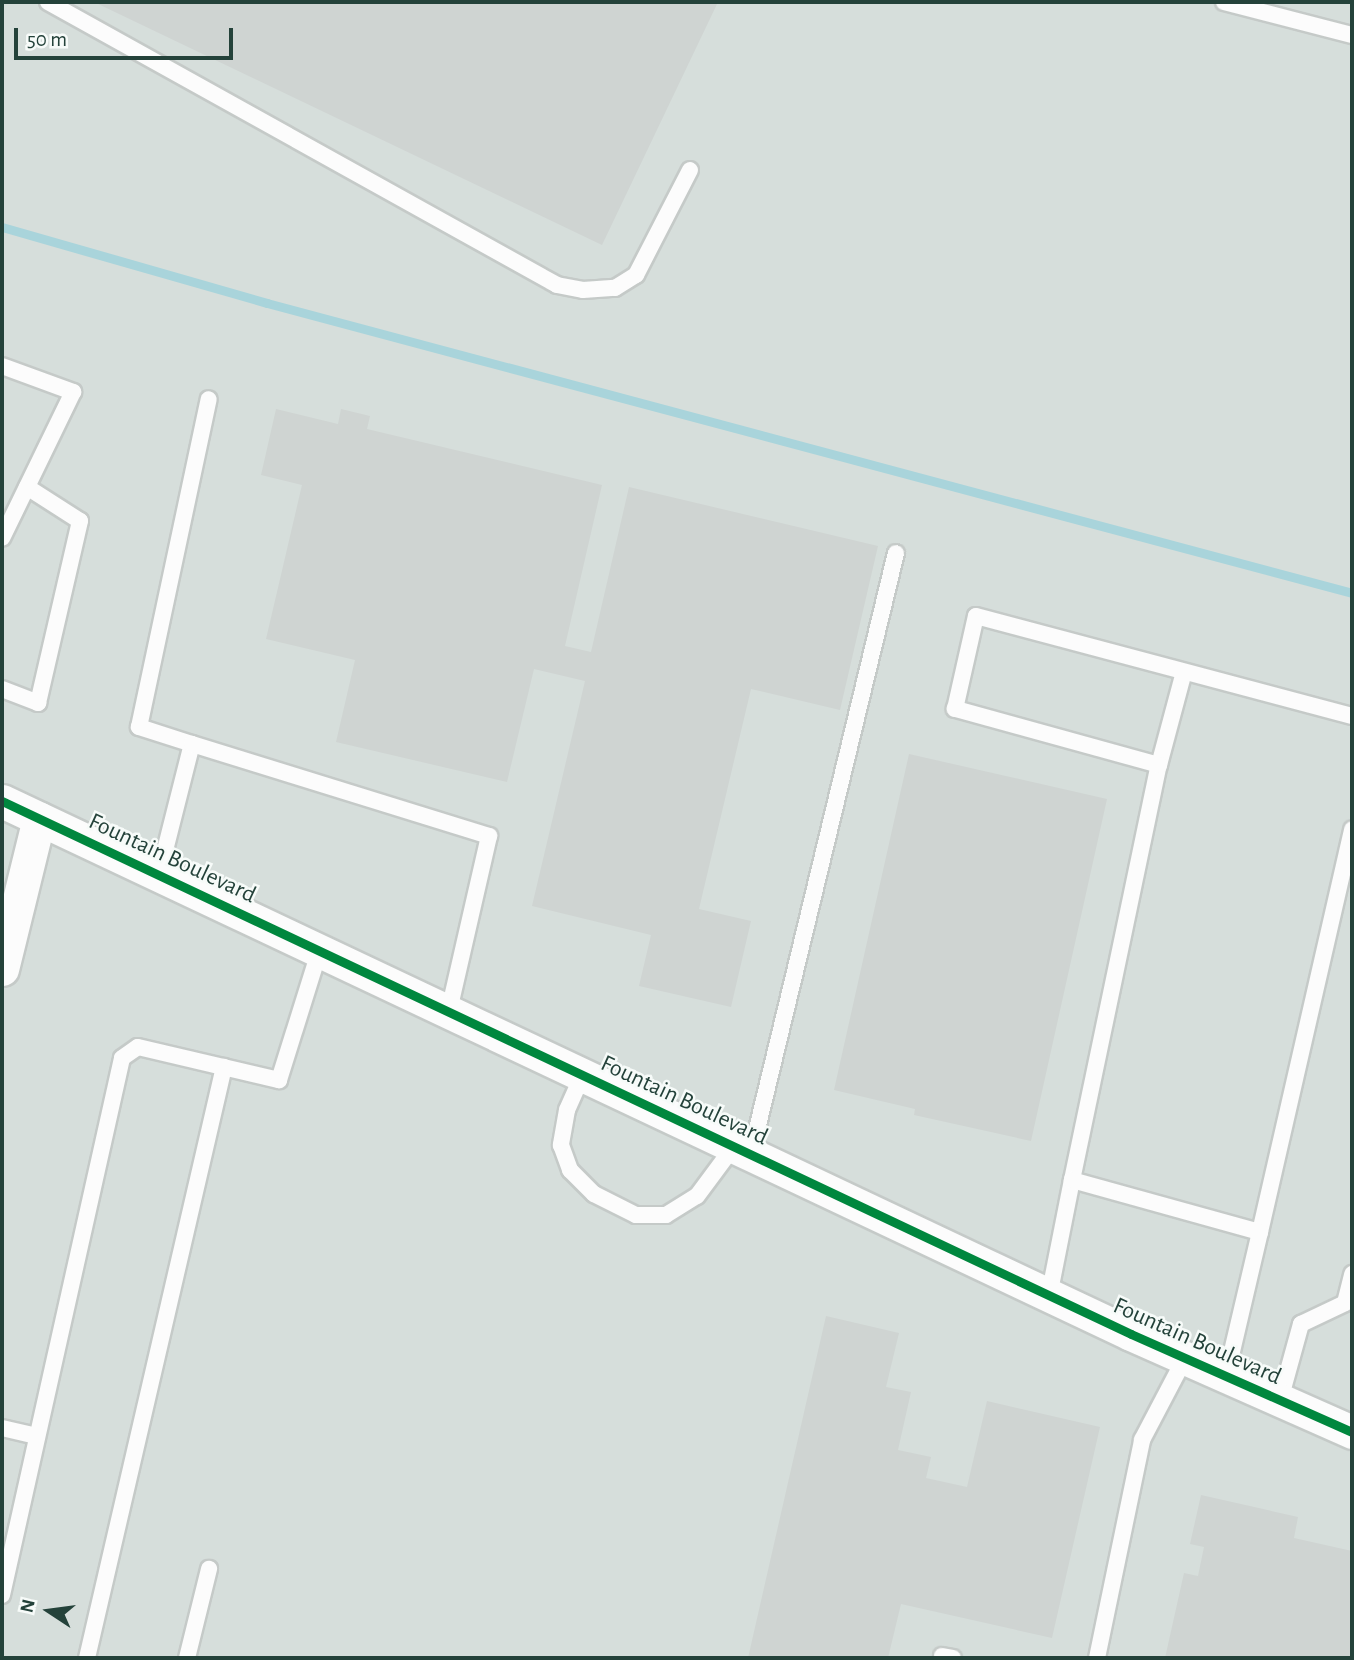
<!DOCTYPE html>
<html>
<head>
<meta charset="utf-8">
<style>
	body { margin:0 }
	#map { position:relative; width:1354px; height:1660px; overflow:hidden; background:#e8edeb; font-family:"Alegreya Sans",sans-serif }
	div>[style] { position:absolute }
	.built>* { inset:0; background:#d6dedb; transform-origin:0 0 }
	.stream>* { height:9px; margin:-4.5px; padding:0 4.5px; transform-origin:4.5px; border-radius:4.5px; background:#a9d4db }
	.building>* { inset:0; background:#cfd4d2 }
	.roads { filter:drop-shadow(2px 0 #c5cac8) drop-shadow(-2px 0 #c5cac8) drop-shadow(0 2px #c5cac8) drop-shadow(0 -2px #c5cac8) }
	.service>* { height:16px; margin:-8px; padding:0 8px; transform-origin:8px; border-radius:8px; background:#fcfcfc }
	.minor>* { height:33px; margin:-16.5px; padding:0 16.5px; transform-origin:16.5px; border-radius:16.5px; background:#fcfcfc }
	.cycleway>* { height:9px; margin:-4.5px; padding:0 4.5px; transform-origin:4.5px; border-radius:4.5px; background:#00873e }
	span { translate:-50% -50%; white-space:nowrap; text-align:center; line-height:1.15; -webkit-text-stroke:5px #f7fbf9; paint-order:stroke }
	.street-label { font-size:24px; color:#24423a }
	.frame { position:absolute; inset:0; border:4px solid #24423a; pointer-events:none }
	.north { position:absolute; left:14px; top:1576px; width:70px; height:70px; -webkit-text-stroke:5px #f7fbf9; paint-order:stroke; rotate:283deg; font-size:19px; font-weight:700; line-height:28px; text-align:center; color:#24423a }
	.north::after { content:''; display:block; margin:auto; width:24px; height:32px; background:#24423a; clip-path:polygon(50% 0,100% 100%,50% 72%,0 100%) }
	.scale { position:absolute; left:14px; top:28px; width:219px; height:32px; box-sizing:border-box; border:4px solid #24423a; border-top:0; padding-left:9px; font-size:21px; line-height:24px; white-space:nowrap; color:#24423a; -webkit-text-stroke:5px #f7fbf9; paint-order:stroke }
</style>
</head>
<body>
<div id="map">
	<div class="built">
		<i style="left:2px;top:2px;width:1350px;height:1656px"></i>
	</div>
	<div class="stream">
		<i style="left:2px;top:227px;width:276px;rotate:16deg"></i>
		<i style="left:267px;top:303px;width:1123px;rotate:14.96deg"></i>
	</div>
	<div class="building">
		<i style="clip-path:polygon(94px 2px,718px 2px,602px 245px)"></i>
		<i style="clip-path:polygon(276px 409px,338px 424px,341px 409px,370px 416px,367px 429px,602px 485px,565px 646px,591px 652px,629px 487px,878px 546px,840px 710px,751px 689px,699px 909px,751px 921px,731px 1007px,639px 986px,651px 935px,532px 906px,585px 681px,534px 669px,507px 782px,336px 742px,355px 660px,266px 639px,302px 485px,261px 475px)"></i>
		<i style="clip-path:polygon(909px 754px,1107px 799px,1031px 1141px,914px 1115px,915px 1109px,834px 1090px)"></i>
		<i style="clip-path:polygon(826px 1316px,899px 1333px,886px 1387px,911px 1392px,898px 1450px,931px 1457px,926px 1478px,967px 1487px,987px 1401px,1100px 1427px,1052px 1638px,901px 1604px,888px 1658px,748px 1658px)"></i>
		<i style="clip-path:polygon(1201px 1495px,1298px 1517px,1294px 1538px,1352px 1551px,1352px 1658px,1165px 1658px,1184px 1573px,1198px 1576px,1204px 1547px,1190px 1544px)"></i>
	</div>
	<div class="roads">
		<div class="service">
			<i style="left:48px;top:2px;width:582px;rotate:29.07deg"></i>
			<i style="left:557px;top:285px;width:26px;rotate:11deg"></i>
			<i style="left:583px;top:290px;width:32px;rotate:-4deg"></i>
			<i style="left:615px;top:288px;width:25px;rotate:-32deg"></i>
			<i style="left:636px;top:275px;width:118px;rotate:-62.8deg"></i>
			<i style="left:1224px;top:2px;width:132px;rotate:14.5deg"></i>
			<i style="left:2px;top:366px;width:76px;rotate:20.1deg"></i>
			<i style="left:73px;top:392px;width:162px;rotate:115.9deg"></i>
			<i style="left:2px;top:689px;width:39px;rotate:21deg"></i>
			<i style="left:38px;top:703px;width:187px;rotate:-77deg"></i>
			<i style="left:80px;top:521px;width:63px;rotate:-147.3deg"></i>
			<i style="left:192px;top:744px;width:56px;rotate:-162.2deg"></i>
			<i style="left:139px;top:727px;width:335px;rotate:-78deg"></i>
			<i style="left:1159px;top:765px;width:96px;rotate:-75deg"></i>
			<i style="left:159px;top:874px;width:134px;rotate:-75.8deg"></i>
			<i style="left:192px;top:744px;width:311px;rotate:17.2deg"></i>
			<i style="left:489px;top:836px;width:180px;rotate:102.9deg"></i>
			<i style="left:583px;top:1074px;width:39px;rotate:114deg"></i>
			<i style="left:567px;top:1110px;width:36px;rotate:100deg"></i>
			<i style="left:561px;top:1145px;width:27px;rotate:70deg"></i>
			<i style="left:570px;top:1170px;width:34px;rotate:45deg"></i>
			<i style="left:594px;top:1194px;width:47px;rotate:26.6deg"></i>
			<i style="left:636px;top:1215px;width:30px"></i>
			<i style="left:666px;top:1215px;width:36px;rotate:-32deg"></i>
			<i style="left:697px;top:1196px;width:62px;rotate:-53.5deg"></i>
			<i style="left:751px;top:1154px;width:618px;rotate:-76.44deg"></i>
			<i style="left:1072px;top:1180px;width:424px;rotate:-78.2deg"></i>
			<i style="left:1159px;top:765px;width:212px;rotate:-164.6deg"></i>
			<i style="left:955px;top:709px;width:95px;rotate:-77.3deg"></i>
			<i style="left:976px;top:616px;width:389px;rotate:14.9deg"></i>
			<i style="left:1260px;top:1232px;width:413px;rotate:-77.1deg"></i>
			<i style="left:1049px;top:1296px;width:118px;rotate:-78.8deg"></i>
			<i style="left:1072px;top:1180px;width:195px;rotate:15.5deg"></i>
			<i style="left:1260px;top:1232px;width:149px;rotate:103.2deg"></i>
			<i style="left:1280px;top:1400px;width:79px;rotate:-74.6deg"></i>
			<i style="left:1301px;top:1324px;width:49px;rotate:-25.5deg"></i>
			<i style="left:1345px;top:1303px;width:30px;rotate:-76deg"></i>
			<i style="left:2px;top:1428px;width:36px;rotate:13deg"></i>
			<i style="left:2px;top:1595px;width:550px;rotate:-77.4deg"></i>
			<i style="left:122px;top:1058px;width:19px;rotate:-35deg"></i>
			<i style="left:138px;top:1047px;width:145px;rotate:13.2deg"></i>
			<i style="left:279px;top:1080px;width:137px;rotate:-72.6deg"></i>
			<i style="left:942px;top:1656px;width:11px;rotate:10deg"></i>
			<i style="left:87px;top:1658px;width:607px;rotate:-76.95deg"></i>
			<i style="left:187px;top:1658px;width:92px;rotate:-76.1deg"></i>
			<i style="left:1097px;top:1658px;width:223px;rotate:-78.3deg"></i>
			<i style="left:1142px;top:1440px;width:93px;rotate:-62.3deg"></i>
		</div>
		<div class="minor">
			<i style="left:2px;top:801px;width:1248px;rotate:25.27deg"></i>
			<i style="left:1131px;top:1334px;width:242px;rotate:23.9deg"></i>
			<i style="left:2px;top:969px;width:155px;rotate:-76.2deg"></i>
		</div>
	</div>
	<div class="cycleway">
		<i style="left:2px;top:801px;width:1248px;rotate:25.27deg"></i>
		<i style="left:1131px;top:1334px;width:242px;rotate:23.9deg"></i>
	</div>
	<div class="street-label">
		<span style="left:172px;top:859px;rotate:25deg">Fountain Boulevard</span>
		<span style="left:684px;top:1101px;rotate:25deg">Fountain Boulevard</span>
		<span style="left:1197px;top:1342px;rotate:24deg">Fountain Boulevard</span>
	</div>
	<div class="frame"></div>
	<div class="north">N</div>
	<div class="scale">50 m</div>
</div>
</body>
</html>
